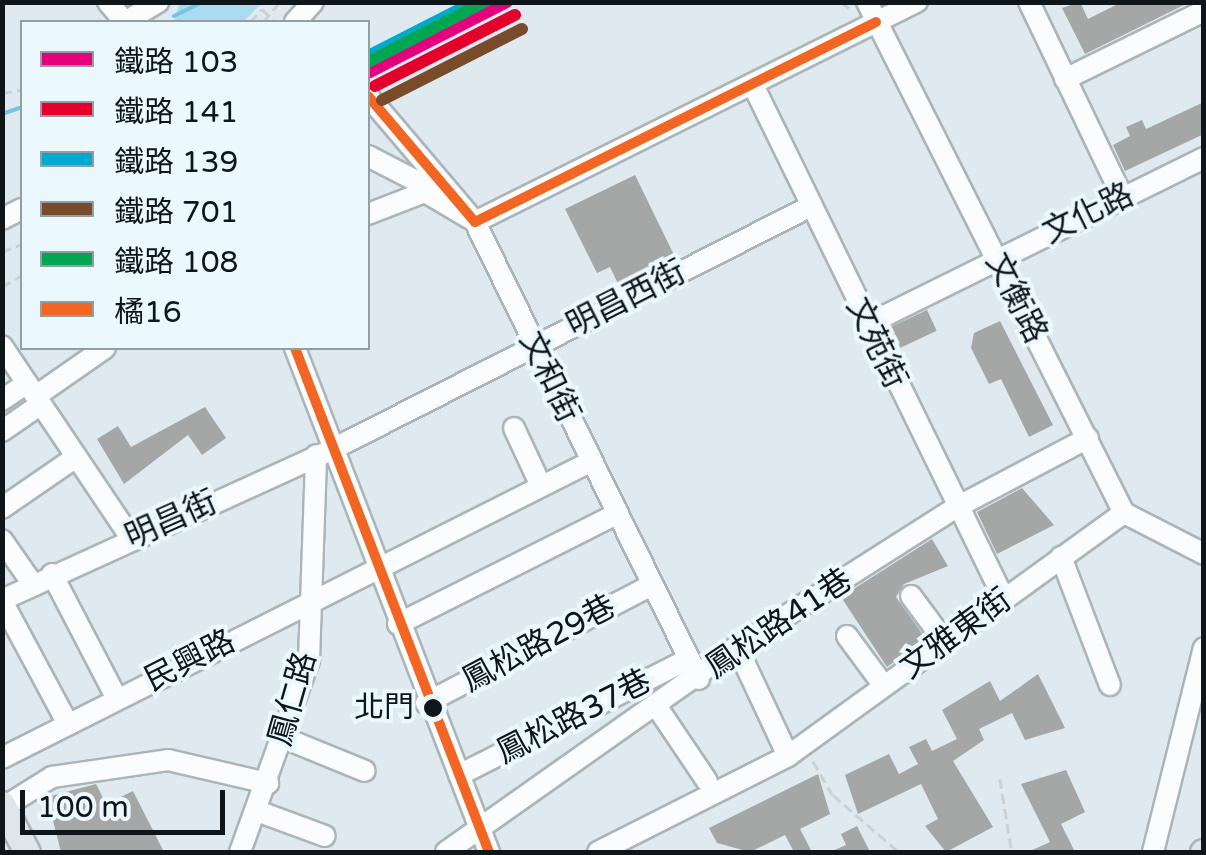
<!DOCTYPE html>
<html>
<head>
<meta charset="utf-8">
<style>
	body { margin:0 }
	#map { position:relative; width:1206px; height:855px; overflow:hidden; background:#deeaef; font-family:"Varela Round","Noto Sans TC",sans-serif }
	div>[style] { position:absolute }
	.green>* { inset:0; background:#abdbef }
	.stream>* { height:4px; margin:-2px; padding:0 2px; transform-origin:2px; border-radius:2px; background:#74c6e4 }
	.building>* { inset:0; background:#a4a7a6; transform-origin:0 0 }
	.path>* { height:2.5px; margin-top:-1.25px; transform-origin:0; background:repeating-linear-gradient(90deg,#ced1d2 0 10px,transparent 0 15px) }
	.roads { filter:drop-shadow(2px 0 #abb5b9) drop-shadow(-2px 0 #abb5b9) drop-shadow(0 2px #abb5b9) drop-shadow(0 -2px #abb5b9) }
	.minor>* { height:20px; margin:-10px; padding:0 10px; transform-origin:10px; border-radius:10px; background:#fafcfd }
	.major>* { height:25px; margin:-12.5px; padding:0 12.5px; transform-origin:12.5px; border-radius:12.5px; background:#dde6e9 }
	.bus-1>* { height:10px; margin:-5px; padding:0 5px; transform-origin:5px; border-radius:5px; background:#f26522 }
	.rail-1>* { height:12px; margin:-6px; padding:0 6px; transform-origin:6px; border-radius:6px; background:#e5007d }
	.rail-2>* { height:12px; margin:-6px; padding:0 6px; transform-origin:6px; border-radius:6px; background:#e4002b }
	.rail-3>* { height:12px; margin:-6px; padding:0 6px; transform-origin:6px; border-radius:6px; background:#00a9ce }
	.rail-4>* { height:12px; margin:-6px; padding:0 6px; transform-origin:6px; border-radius:6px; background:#7a4b2a }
	.rail-5>* { height:12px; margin:-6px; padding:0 6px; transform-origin:6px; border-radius:6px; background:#00a651 }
	.dots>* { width:28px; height:28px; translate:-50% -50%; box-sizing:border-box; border:5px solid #ebf8fe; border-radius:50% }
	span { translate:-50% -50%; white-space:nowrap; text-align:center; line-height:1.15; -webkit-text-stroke:8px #ebf8fe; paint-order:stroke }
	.bus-label { font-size:30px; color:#0e1619 }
	.right { translate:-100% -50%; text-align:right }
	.street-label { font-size:32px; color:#0e1619 }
	.frame { position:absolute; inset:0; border:5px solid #0e1619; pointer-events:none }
	.legend { position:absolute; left:20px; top:20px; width:350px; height:330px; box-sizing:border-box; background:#ebf8fe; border:2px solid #939ea2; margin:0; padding:12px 18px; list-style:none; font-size:30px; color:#0e1619 }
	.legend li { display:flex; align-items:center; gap:20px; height:50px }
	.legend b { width:50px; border:2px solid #939ea2 }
	.scale { position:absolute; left:20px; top:790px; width:205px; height:45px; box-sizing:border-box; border:5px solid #0e1619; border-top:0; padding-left:12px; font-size:30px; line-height:35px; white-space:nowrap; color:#0e1619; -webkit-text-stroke:8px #ebf8fe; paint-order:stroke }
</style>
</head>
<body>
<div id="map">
	<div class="green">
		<i style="clip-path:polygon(180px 2px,262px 2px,262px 3px,243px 22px,174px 22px)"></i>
	</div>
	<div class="stream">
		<i style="left:174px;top:16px;width:32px;rotate:-26deg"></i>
		<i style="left:2px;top:114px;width:21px;rotate:-19deg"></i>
	</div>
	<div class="building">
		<i style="clip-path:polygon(1080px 2px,1088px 19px,1122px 2px,1190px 2px,1085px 54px,1062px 8px)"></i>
		<i style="clip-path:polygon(1204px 102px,1204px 134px,1125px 171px,1113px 145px,1130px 136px,1126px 127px,1142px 120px,1146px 129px)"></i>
		<i style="clip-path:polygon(635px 175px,676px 259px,620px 288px,610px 267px,597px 273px,565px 209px)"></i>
		<i style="left:927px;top:310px;width:23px;height:40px;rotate:65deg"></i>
		<i style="clip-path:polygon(1000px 321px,1053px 425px,1029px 437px,1001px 379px,989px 384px,971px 348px,974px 333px)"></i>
		<i style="clip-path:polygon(205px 407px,226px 438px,202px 455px,188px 435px,124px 484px,97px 439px,118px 426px,131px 447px)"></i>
		<i style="clip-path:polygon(1022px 488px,1054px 525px,997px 554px,977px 512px)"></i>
		<i style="clip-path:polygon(932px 539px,948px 566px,904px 584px,896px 597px,926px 639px,887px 667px,841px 597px)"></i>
		<i style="clip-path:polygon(1038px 674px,1065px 728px,1025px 740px,1012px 713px,979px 729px,984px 740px,953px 761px,993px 827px,946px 852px,925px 826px,938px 819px,921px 784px,858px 814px,845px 775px,889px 754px,899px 774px,918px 764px,909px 747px,926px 739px,932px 751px,957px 739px,942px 710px,990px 681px,1000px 701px)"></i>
		<i style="clip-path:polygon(1066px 770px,1085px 812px,1061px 824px,1075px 852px,1028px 852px,1050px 842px,1021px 784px)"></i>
		<i style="clip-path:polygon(818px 774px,830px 814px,800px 829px,812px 852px,794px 852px,785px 835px,750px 852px,717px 843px,709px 828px)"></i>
		<i style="clip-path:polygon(96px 784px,106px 804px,133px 791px,164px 852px,61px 852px,47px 797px)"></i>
		<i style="clip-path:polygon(857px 826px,870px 852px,830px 852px,846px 845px,841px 834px)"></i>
	</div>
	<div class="path">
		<i style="left:841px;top:2px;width:10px;rotate:37deg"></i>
		<i style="left:250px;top:22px;width:18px;rotate:-47deg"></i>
		<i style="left:262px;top:9px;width:18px;rotate:45deg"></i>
		<i style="left:263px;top:22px;width:26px;rotate:-50deg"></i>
		<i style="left:2px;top:93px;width:20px;rotate:-9deg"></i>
		<i style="left:2px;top:252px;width:22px;rotate:-22deg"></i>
		<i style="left:2px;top:287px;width:23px;rotate:-31deg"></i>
		<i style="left:813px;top:761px;width:39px;rotate:60deg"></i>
		<i style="left:833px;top:795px;width:87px;rotate:40.8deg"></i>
		<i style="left:1000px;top:779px;width:74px;rotate:80.7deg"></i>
	</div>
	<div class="roads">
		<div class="minor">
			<i style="left:108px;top:2px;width:26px;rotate:50deg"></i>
			<i style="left:867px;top:2px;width:572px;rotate:63.3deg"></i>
			<i style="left:1124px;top:513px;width:90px;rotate:27.1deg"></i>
			<i style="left:1029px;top:2px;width:217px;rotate:64.4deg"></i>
			<i style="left:125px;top:22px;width:39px;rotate:-31deg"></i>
			<i style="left:295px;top:22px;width:27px;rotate:-48deg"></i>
			<i style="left:1065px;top:79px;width:155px;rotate:-26.1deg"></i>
			<i style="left:753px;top:85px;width:572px;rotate:63.97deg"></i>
			<i style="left:368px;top:96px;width:165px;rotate:49.7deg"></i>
			<i style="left:475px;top:222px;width:509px;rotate:63.89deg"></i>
			<i style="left:368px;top:156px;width:70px;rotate:27.3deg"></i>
			<i style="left:368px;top:214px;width:61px;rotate:-21.1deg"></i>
			<i style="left:425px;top:192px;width:51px;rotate:30.6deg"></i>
			<i style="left:2px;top:219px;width:22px;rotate:-27deg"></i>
			<i style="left:475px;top:222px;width:494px;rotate:-26.5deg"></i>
			<i style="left:866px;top:325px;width:377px;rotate:-26.3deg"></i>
			<i style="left:2px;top:346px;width:231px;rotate:56.1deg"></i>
			<i style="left:295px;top:348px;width:540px;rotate:68.95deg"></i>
			<i style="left:36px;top:396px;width:84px;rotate:-34.8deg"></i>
			<i style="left:2px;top:400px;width:30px;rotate:-34deg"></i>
			<i style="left:514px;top:428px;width:64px;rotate:65deg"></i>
			<i style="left:2px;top:431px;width:47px;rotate:-34.7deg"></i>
			<i style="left:2px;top:508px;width:90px;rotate:-34.6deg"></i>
			<i style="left:2px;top:540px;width:52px;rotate:55.1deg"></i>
			<i style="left:1061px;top:557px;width:137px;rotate:69.1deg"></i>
			<i style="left:52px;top:574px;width:141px;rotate:62.5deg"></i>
			<i style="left:911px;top:596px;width:57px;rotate:53.5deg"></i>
			<i style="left:2px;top:600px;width:366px;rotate:-24.5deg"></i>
			<i style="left:335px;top:448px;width:534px;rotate:-26.95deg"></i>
			<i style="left:2px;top:601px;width:140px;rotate:61.8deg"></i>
			<i style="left:398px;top:624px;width:245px;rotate:-26.7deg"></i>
			<i style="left:847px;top:636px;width:62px;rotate:53.5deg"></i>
			<i style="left:426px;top:703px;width:255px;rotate:-27.6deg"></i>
			<i style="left:657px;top:707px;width:89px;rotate:56deg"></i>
			<i style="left:284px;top:738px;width:87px;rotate:22.2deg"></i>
			<i style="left:788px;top:756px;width:415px;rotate:-35.9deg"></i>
			<i style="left:2px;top:758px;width:658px;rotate:-26.72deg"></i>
			<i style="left:459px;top:775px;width:258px;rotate:-26.8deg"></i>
			<i style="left:4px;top:807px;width:57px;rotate:-32deg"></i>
			<i style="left:52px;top:777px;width:117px;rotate:-8.3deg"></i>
			<i style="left:168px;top:760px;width:103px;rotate:13deg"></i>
			<i style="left:257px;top:811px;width:72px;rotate:20.2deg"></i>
			<i style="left:240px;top:852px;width:204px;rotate:-70.2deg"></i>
			<i style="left:309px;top:660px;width:205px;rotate:-88deg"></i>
			<i style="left:446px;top:852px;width:356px;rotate:-35.2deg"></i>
			<i style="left:737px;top:647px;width:261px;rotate:-32.5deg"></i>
			<i style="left:957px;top:507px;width:148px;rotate:-27.8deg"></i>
			<i style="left:598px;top:852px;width:213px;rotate:-26.8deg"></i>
			<i style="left:788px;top:756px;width:120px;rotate:-115.1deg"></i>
			<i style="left:1153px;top:852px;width:210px;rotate:-76deg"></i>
		</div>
		<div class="major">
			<i style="left:2px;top:804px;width:54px;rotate:62.5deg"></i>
			<i style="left:1203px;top:852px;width:1px"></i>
		</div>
	</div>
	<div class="bus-1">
		<i style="left:368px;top:96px;width:165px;rotate:49.7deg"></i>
		<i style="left:475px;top:222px;width:448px;rotate:-26.5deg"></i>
		<i style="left:295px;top:348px;width:540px;rotate:68.95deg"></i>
	</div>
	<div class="rail-1">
		<i style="left:368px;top:73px;width:156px;rotate:-27.1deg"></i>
	</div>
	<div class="rail-2">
		<i style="left:375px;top:86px;width:157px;rotate:-26.9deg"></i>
	</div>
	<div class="rail-3">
		<i style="left:368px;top:56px;width:119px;rotate:-27deg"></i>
	</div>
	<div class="rail-4">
		<i style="left:382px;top:100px;width:157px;rotate:-26.9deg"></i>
	</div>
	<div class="rail-5">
		<i style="left:368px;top:62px;width:131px;rotate:-27.3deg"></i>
	</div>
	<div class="dots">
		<i style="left:433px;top:708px;background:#0e1619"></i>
	</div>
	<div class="bus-label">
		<span class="right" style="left:414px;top:708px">北門</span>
	</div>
	<div class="street-label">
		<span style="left:1088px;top:214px;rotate:-26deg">文化路</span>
		<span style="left:1016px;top:298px;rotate:63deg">文衡路</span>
		<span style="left:626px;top:299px;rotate:-27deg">明昌西街</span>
		<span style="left:876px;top:343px;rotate:64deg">文苑街</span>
		<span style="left:549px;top:377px;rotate:64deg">文和街</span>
		<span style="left:171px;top:520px;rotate:-24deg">明昌街</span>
		<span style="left:779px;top:624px;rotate:-34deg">鳳松路41巷</span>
		<span style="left:956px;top:634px;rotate:-36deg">文雅東街</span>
		<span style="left:539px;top:644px;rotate:-28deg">鳳松路29巷</span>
		<span style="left:190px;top:661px;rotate:-27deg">民興路</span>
		<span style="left:293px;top:699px;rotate:-74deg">鳳仁路</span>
		<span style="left:574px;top:717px;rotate:-27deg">鳳松路37巷</span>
	</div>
	<div class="frame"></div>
	<ul class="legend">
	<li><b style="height:12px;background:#e5007d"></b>鐵路 103</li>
	<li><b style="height:12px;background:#e4002b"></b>鐵路 141</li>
	<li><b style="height:12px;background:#00a9ce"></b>鐵路 139</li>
	<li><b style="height:12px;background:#7a4b2a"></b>鐵路 701</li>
	<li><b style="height:12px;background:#00a651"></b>鐵路 108</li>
	<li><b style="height:12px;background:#f26522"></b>橘16</li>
	</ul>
	<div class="scale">100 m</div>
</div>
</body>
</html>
